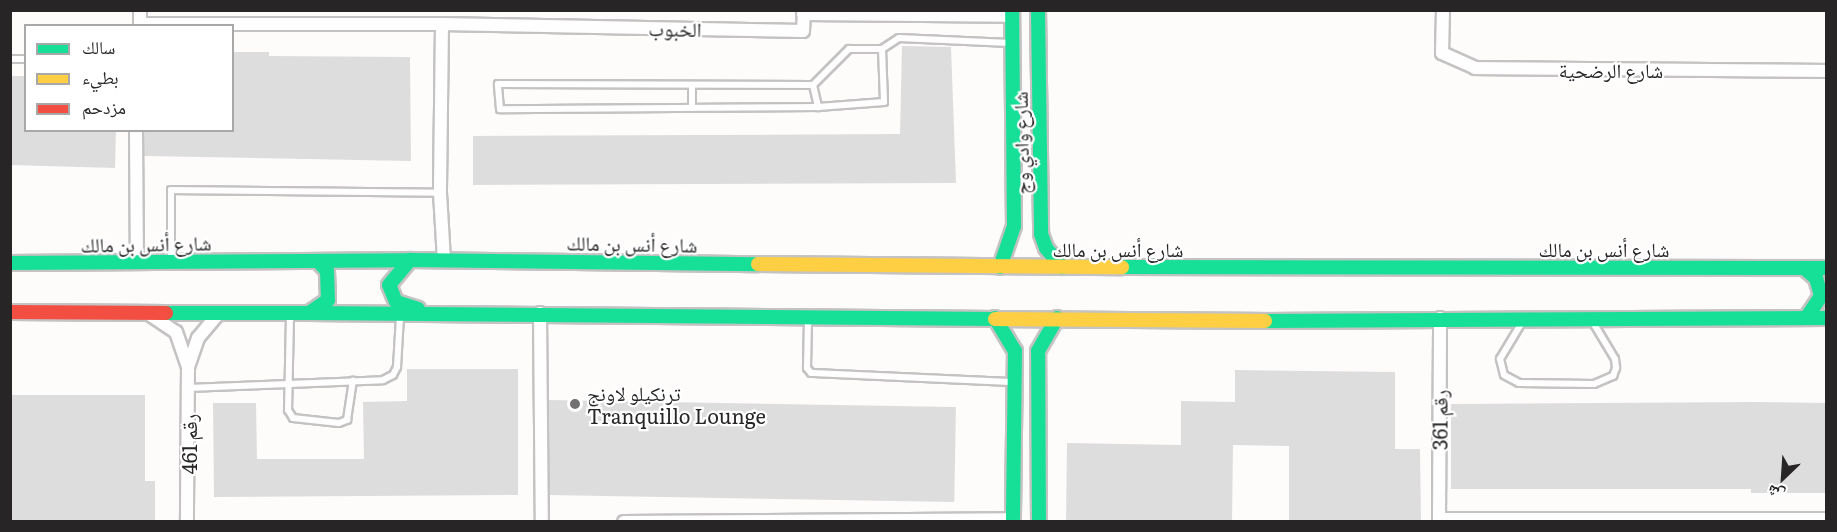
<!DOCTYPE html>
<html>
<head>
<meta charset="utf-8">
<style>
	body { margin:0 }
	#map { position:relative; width:1837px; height:532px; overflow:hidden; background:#fefbfb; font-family:Literata,"Noto Naskh Arabic",serif }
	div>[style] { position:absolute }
	.building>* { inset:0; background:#dedddd; transform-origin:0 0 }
	.roads { filter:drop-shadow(2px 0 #c4c2c2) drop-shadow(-2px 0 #c4c2c2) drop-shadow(0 2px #c4c2c2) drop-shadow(0 -2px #c4c2c2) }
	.lane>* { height:6px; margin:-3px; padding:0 3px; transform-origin:3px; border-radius:3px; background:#fffefe }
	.street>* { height:12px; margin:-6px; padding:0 6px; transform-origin:6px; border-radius:6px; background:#fffefe }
	.fast>* { height:14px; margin:-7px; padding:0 7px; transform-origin:7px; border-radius:7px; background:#16e098 }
	.slow>* { height:14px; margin:-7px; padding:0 7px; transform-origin:7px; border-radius:7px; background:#ffcf43 }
	.jam>* { height:14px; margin:-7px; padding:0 7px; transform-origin:7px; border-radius:7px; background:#f24e42 }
	.dots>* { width:16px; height:16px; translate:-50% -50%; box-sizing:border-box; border:3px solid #fff; border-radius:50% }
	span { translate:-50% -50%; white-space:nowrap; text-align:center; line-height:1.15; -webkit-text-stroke:4.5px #fff; paint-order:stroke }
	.street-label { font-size:20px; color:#272525 }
	.poi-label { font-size:20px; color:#272525 }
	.left { translate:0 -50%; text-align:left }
	.frame { position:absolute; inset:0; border:12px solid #272525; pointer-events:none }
	.legend { position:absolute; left:24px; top:24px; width:210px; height:108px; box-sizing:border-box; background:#fff; border:2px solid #a9a8a8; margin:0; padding:8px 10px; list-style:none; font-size:18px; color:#272525 }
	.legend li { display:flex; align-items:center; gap:12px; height:30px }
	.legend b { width:30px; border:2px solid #a9a8a8 }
	.north { position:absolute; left:1753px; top:448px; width:60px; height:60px; -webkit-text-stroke:4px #fff; paint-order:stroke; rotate:205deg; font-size:16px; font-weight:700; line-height:24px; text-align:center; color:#272525 }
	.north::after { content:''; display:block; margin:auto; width:21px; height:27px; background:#272525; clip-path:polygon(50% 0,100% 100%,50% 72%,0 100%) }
</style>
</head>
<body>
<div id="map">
	<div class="building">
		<i style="clip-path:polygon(902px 46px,951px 47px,956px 183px,473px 185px,473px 136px,900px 134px)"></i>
		<i style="clip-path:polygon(232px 52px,269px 52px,269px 56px,410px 57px,411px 161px,144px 156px,144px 130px,232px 130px)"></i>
		<i style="clip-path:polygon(10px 76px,26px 76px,26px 130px,116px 130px,115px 168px,10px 165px)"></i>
		<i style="clip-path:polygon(407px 369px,518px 369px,518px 495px,214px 497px,213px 403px,256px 403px,257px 459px,364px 459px,363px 402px,407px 401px)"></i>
		<i style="clip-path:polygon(1235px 370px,1395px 372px,1395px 449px,1420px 449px,1421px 522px,1289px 522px,1289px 446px,1233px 445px,1232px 522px,1066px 522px,1067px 443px,1181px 445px,1181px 401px,1235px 402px)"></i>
		<i style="clip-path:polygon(10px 395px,145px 395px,145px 481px,155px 481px,155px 522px,10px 522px)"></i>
		<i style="left:549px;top:400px;width:407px;height:95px;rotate:1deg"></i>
		<i style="clip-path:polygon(1752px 402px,1827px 403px,1827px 493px,1751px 493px,1751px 489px,1451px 489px,1451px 404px)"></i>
	</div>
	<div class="roads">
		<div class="lane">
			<i style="left:882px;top:49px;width:53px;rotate:87.8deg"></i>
			<i style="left:884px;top:102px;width:66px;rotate:175.7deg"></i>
			<i style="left:818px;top:107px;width:318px;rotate:179.6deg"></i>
			<i style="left:500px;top:109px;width:25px;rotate:-95deg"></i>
			<i style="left:498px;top:84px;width:315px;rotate:0.2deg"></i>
			<i style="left:813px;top:85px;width:51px;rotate:-45deg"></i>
			<i style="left:849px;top:49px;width:33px"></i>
			<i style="left:882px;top:49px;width:20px;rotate:-33deg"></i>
			<i style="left:899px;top:38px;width:111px;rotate:2.6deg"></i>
			<i style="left:10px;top:59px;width:16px"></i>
			<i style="left:813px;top:85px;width:23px;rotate:77deg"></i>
			<i style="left:692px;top:108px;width:23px;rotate:-90deg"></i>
			<i style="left:171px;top:259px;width:69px;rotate:-90deg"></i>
			<i style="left:171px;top:190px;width:269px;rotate:0.6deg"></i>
			<i style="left:290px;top:316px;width:94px;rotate:91.2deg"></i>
			<i style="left:288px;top:410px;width:9px;rotate:58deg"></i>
			<i style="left:293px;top:418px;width:46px;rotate:6.2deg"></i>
			<i style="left:339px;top:423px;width:9px;rotate:-21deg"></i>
			<i style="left:347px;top:420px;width:40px;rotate:-81.5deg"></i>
			<i style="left:808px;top:320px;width:48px;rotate:91.2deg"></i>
			<i style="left:807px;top:368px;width:6px;rotate:51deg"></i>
			<i style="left:811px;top:373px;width:202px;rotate:2.6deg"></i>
			<i style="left:1521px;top:324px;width:41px;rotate:121deg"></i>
			<i style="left:1500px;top:359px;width:16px;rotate:76deg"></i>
			<i style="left:1504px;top:375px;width:17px;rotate:28deg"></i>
			<i style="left:1519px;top:383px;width:75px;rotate:0.8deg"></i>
			<i style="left:1594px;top:384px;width:21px;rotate:-23deg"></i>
			<i style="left:1613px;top:376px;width:9px;rotate:-69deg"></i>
			<i style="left:1616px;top:368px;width:9px;rotate:-96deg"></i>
			<i style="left:1615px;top:359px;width:41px;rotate:-121deg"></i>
			<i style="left:188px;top:388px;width:195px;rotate:-2.3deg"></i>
			<i style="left:383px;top:380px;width:11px;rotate:-27deg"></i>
			<i style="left:393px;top:375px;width:9px;rotate:-63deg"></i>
			<i style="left:397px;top:367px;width:51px;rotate:-86.6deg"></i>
		</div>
		<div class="street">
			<i style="left:140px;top:10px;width:16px;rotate:90deg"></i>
			<i style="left:1443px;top:10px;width:43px;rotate:91.3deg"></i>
			<i style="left:1442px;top:53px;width:36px;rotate:24deg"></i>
			<i style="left:1475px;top:68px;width:351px;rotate:0.5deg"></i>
			<i style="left:803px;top:14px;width:209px;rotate:0.5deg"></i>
			<i style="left:141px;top:24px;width:301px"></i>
			<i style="left:442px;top:24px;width:361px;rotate:1.1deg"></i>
			<i style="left:803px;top:31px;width:21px;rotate:-87deg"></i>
			<i style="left:442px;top:24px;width:169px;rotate:90.7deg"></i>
			<i style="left:440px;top:193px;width:67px;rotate:86.6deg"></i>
			<i style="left:136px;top:130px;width:133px;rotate:89.6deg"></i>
			<i style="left:540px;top:313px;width:209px;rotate:89.5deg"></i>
			<i style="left:149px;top:314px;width:32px;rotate:34deg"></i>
			<i style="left:176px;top:332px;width:37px;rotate:71deg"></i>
			<i style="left:188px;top:367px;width:155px;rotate:90.4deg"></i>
			<i style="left:188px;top:367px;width:31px;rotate:-71deg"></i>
			<i style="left:198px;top:338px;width:34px;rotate:-50deg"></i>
			<i style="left:1439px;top:519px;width:387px"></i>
			<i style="left:624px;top:522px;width:389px;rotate:-0.4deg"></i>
			<i style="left:1439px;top:522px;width:204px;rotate:-89.7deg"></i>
		</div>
		<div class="fast">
			<i style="left:1038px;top:10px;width:224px;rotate:89.2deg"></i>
			<i style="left:1041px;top:234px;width:15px;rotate:70deg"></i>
			<i style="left:1046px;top:248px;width:25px;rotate:50deg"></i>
			<i style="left:10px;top:263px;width:400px;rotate:-0.4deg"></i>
			<i style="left:1000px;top:267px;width:43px;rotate:-71.1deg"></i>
			<i style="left:1014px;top:226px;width:216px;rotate:-90.5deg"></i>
			<i style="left:1122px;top:267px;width:704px;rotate:0.08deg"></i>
			<i style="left:1804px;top:268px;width:16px;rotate:40deg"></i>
			<i style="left:1816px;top:278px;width:19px;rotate:74deg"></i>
			<i style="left:1821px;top:296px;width:25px;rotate:124deg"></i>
			<i style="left:418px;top:309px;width:23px;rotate:-162deg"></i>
			<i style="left:396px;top:302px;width:18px;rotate:-112deg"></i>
			<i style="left:389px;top:285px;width:33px;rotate:-50deg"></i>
			<i style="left:410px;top:260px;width:348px;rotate:0.7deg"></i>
			<i style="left:166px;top:313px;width:143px"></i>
			<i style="left:309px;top:313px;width:23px;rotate:-34deg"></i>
			<i style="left:328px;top:300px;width:29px;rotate:-92deg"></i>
			<i style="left:327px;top:271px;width:13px;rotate:-132deg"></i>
			<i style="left:309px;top:313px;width:686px;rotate:0.5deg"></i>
			<i style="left:995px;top:318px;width:39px;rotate:59deg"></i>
			<i style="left:1015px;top:351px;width:171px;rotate:90.7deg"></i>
			<i style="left:1265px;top:321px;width:561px;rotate:-0.31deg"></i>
			<i style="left:1039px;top:522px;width:171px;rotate:-90.3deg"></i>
			<i style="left:1038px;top:351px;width:38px;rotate:-60deg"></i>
		</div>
		<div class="slow">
			<i style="left:758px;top:264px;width:364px;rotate:0.5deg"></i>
			<i style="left:995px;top:319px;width:270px;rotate:0.4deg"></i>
		</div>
		<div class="jam">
			<i style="left:10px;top:312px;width:156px;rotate:0.4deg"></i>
		</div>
	</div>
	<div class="dots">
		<i style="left:575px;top:404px;background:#727070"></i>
	</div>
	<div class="street-label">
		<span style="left:675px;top:28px;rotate:1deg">الخبوب</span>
		<span style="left:1611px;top:69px">شارع الرضحية</span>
		<span style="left:1020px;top:143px;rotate:-91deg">شارع وادي وج</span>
		<span style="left:146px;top:243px;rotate:-1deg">شارع أنس بن مالك</span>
		<span style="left:632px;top:243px;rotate:1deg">شارع أنس بن مالك</span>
		<span style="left:1118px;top:248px">شارع أنس بن مالك</span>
		<span style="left:1604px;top:248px">شارع أنس بن مالك</span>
		<span style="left:1439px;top:420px;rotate:-90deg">رقم 361</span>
		<span style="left:188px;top:444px;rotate:-90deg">رقم 461</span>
	</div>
	<div class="poi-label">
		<span class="left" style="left:587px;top:404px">ترنكيلو لاونج<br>Tranquillo Lounge</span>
	</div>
	<div class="frame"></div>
	<ul class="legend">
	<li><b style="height:8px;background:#16e098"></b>سالك</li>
	<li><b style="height:8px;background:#ffcf43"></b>بطيء</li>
	<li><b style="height:8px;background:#f24e42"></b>مزدحم</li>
	</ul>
	<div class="north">ش</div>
</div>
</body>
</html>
